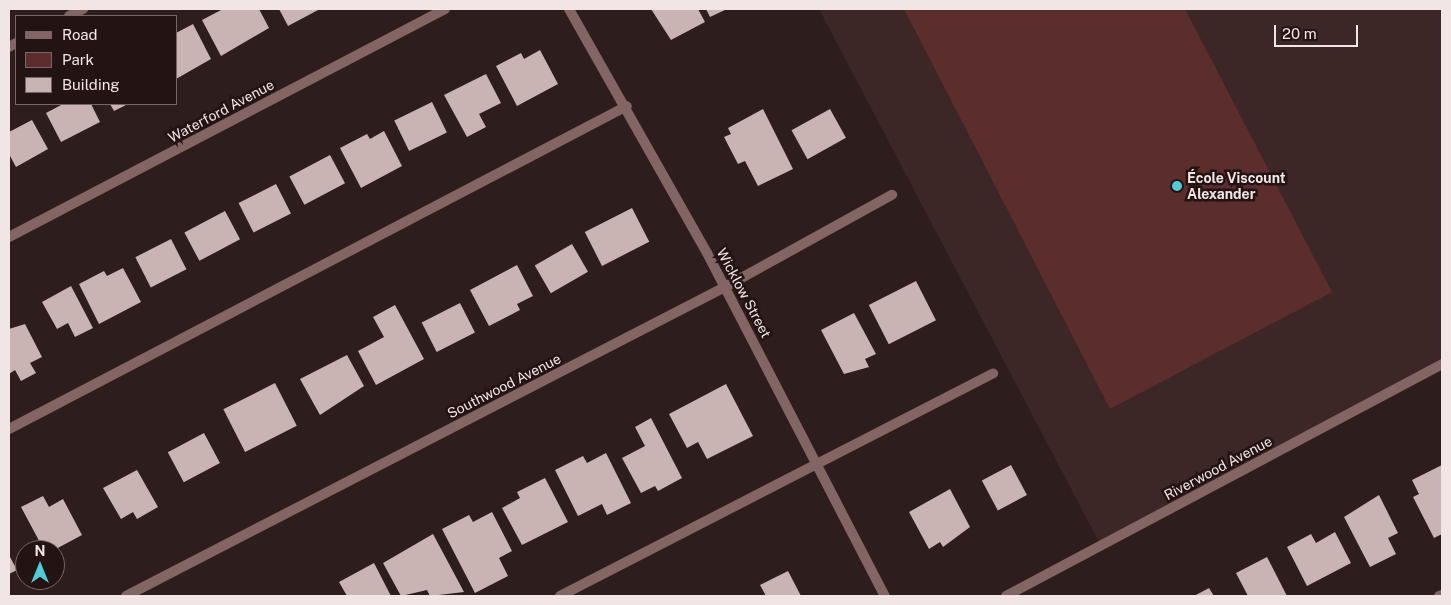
<!DOCTYPE html>
<html>
<head>
<meta charset="utf-8">
<style>
	body { margin:0 }
	#map { position:relative; width:1451px; height:605px; overflow:hidden; background:#2d1d1d; font-family:"Public Sans",sans-serif }
	div>[style] { position:absolute }
	.built>* { inset:0; background:#3d2626 }
	.green>* { inset:0; background:#5c2d2d }
	.building>* { inset:0; background:#c9b4b3; transform-origin:0 0 }
	.lane>* { height:10px; margin:-5px; padding:0 5px; transform-origin:5px; border-radius:5px; background:#836563 }
	.street>* { height:10px; margin:-5px; padding:0 5px; transform-origin:5px; border-radius:5px; background:#836563 }
	.dots>* { width:14px; height:14px; translate:-50% -50%; box-sizing:border-box; border:2px solid #231413; border-radius:50% }
	span { translate:-50% -50%; white-space:nowrap; text-align:center; line-height:1.15; -webkit-text-stroke:5px #231413; paint-order:stroke }
	.street-label { font-size:14px; color:#f1e5e5 }
	.poi-label { font-size:14px; color:#f1e5e5; font-weight:700 }
	.left { translate:0 -50%; text-align:left }
	.frame { position:absolute; inset:0; border:10px solid #f1e5e5; pointer-events:none }
	.legend { position:absolute; left:15px; top:15px; width:162px; height:90px; box-sizing:border-box; background:#231413; border:1px solid #756867; margin:0; padding:6px 9px; list-style:none; font-size:15px; color:#f1e5e5 }
	.legend li { display:flex; align-items:center; gap:10px; height:25px }
	.legend b { width:25px; border:1px solid #756867 }
	.north { position:absolute; left:15px; top:540px; width:50px; height:50px; box-sizing:border-box; background:#231413; border:1px solid #756867; border-radius:50%; rotate:0deg; font-size:14px; font-weight:700; line-height:20px; text-align:center; color:#f1e5e5 }
	.north::after { content:''; display:block; margin:auto; width:18px; height:22px; background:#51ccd4; clip-path:polygon(50% 0,100% 100%,50% 72%,0 100%) }
	.scale { position:absolute; left:1274px; top:25px; width:84px; height:22px; box-sizing:border-box; border:2px solid #f1e5e5; border-top:0; padding-left:6px; font-size:15px; line-height:18px; white-space:nowrap; color:#f1e5e5; -webkit-text-stroke:4px #231413; paint-order:stroke }
</style>
</head>
<body>
<div id="map">
	<div class="built">
		<i style="clip-path:polygon(819px 9px,1442px 9px,1442px 363px,1099px 542px)"></i>
	</div>
	<div class="green">
		<i style="clip-path:polygon(904px 9px,1185px 9px,1332px 292px,1110px 409px)"></i>
	</div>
	<div class="building">
		<i style="clip-path:polygon(223px 9px,259px 9px,269px 28px,221px 56px,202px 20px)"></i>
		<i style="clip-path:polygon(279px 9px,320px 9px,288px 26px)"></i>
		<i style="clip-path:polygon(651px 9px,698px 9px,705px 22px,671px 40px)"></i>
		<i style="clip-path:polygon(706px 9px,727px 9px,710px 17px)"></i>
		<i style="clip-path:polygon(193px 24px,211px 59px,176px 79px,176px 33px)"></i>
		<i style="clip-path:polygon(540px 50px,558px 84px,517px 106px,496px 66px,521px 53px,524px 59px)"></i>
		<i style="clip-path:polygon(486px 74px,501px 103px,479px 114px,486px 127px,467px 137px,444px 95px)"></i>
		<i style="left:432px;top:102px;width:34px;height:42px;rotate:64deg"></i>
		<i style="clip-path:polygon(63px 104px,91px 104px,100px 122px,61px 142px,46px 113px)"></i>
		<i style="clip-path:polygon(110px 104px,128px 104px,114px 111px)"></i>
		<i style="clip-path:polygon(763px 109px,793px 169px,758px 186px,745px 161px,738px 164px,724px 137px,731px 134px,728px 128px)"></i>
		<i style="left:830px;top:109px;width:33px;height:44px;rotate:61deg"></i>
		<i style="clip-path:polygon(32px 120px,48px 149px,16px 167px,9px 154px,9px 132px)"></i>
		<i style="clip-path:polygon(384px 131px,402px 166px,361px 188px,340px 148px,367px 134px,370px 139px)"></i>
		<i style="left:330px;top:155px;width:32px;height:46px;rotate:62deg"></i>
		<i style="left:276px;top:184px;width:33px;height:42px;rotate:63deg"></i>
		<i style="left:632px;top:208px;width:38px;height:53px;rotate:63deg"></i>
		<i style="left:225px;top:211px;width:32px;height:46px;rotate:62deg"></i>
		<i style="left:171px;top:239px;width:34px;height:40px;rotate:63deg"></i>
		<i style="left:572px;top:244px;width:32px;height:43px;rotate:60deg"></i>
		<i style="clip-path:polygon(517px 265px,533px 296px,517px 304px,520px 310px,489px 326px,470px 290px)"></i>
		<i style="clip-path:polygon(123px 268px,141px 302px,99px 324px,79px 284px,104px 271px,107px 276px)"></i>
		<i style="left:916px;top:281px;width:44px;height:53px;rotate:63deg"></i>
		<i style="clip-path:polygon(71px 286px,93px 328px,75px 337px,68px 323px,57px 329px,42px 302px)"></i>
		<i style="left:460px;top:303px;width:33px;height:43px;rotate:63deg"></i>
		<i style="clip-path:polygon(395px 305px,424px 359px,376px 385px,358px 351px,384px 337px,373px 317px)"></i>
		<i style="clip-path:polygon(854px 313px,876px 354px,865px 359px,869px 367px,844px 374px,821px 330px)"></i>
		<i style="clip-path:polygon(25px 324px,42px 357px,30px 363px,36px 373px,21px 381px,15px 370px,9px 374px,9px 329px)"></i>
		<i style="clip-path:polygon(347px 355px,364px 386px,320px 415px,300px 379px)"></i>
		<i style="left:275px;top:383px;width:48px;height:58px;rotate:63deg"></i>
		<i style="clip-path:polygon(726px 384px,753px 436px,707px 459px,698px 442px,687px 448px,669px 414px)"></i>
		<i style="clip-path:polygon(651px 418px,682px 478px,658px 491px,655px 486px,641px 493px,622px 458px,645px 446px,635px 427px)"></i>
		<i style="left:204px;top:433px;width:34px;height:41px;rotate:62deg"></i>
		<i style="clip-path:polygon(606px 453px,631px 503px,607px 515px,602px 504px,578px 516px,555px 470px,583px 456px,587px 463px)"></i>
		<i style="left:1011px;top:465px;width:34px;height:33px;rotate:62deg"></i>
		<i style="clip-path:polygon(1442px 465px,1442px 534px,1434px 538px,1413px 497px,1419px 494px,1412px 480px)"></i>
		<i style="clip-path:polygon(137px 470px,158px 507px,137px 519px,133px 512px,121px 519px,103px 488px)"></i>
		<i style="clip-path:polygon(545px 478px,568px 522px,522px 545px,502px 508px,520px 498px,517px 492px)"></i>
		<i style="clip-path:polygon(950px 489px,970px 527px,943px 547px,940px 542px,929px 549px,909px 512px)"></i>
		<i style="clip-path:polygon(1379px 495px,1398px 533px,1388px 538px,1396px 554px,1370px 567px,1344px 517px)"></i>
		<i style="clip-path:polygon(43px 496px,49px 507px,63px 499px,82px 535px,54px 550px,44px 550px,21px 507px)"></i>
		<i style="clip-path:polygon(492px 512px,512px 551px,499px 558px,508px 576px,475px 593px,442px 529px,469px 515px,473px 522px)"></i>
		<i style="clip-path:polygon(1335px 532px,1351px 563px,1307px 586px,1287px 547px,1311px 534px,1316px 543px)"></i>
		<i style="clip-path:polygon(433px 534px,464px 592px,430px 596px,427px 590px,401px 596px,383px 563px)"></i>
		<i style="clip-path:polygon(9px 555px,17px 570px,9px 574px)"></i>
		<i style="clip-path:polygon(1267px 557px,1287px 596px,1248px 596px,1236px 573px)"></i>
		<i style="clip-path:polygon(374px 563px,391px 596px,347px 596px,339px 582px)"></i>
		<i style="clip-path:polygon(788px 571px,801px 596px,766px 596px,760px 585px)"></i>
		<i style="clip-path:polygon(1209px 588px,1214px 596px,1194px 596px)"></i>
	</div>
	<div class="lane">
		<i style="left:69px;top:16px;width:16px;rotate:-27deg"></i>
		<i style="left:9px;top:47px;width:8px;rotate:-30deg"></i>
		<i style="left:9px;top:429px;width:697px;rotate:-27.59deg"></i>
		<i style="left:560px;top:596px;width:487px;rotate:-27.2deg"></i>
		<i style="left:1439px;top:596px;width:3px;rotate:-18deg"></i>
	</div>
	<div class="street">
		<i style="left:569px;top:9px;width:280px;rotate:60.5deg"></i>
		<i style="left:707px;top:253px;width:386px;rotate:62.6deg"></i>
		<i style="left:9px;top:237px;width:492px;rotate:-27.6deg"></i>
		<i style="left:126px;top:596px;width:674px;rotate:-27.29deg"></i>
		<i style="left:725px;top:287px;width:191px;rotate:-28.9deg"></i>
		<i style="left:1006px;top:596px;width:494px;rotate:-28deg"></i>
	</div>
	<div class="dots">
		<i style="left:1177px;top:186px;background:#51ccd4"></i>
	</div>
	<div class="street-label">
		<span style="left:221px;top:111px;rotate:-28deg">Waterford Avenue</span>
		<span style="left:744px;top:293px;rotate:62deg">Wicklow Street</span>
		<span style="left:504px;top:386px;rotate:-27deg">Southwood Avenue</span>
		<span style="left:1218px;top:468px;rotate:-28deg">Riverwood Avenue</span>
	</div>
	<div class="poi-label">
		<span class="left" style="left:1187px;top:186px">École Viscount<br>Alexander</span>
	</div>
	<div class="frame"></div>
	<ul class="legend">
	<li><b style="height:6px;background:#836563"></b>Road</li>
	<li><b style="height:14px;background:#5c2d2d"></b>Park</li>
	<li><b style="height:14px;background:#c9b4b3"></b>Building</li>
	</ul>
	<div class="north">N</div>
	<div class="scale">20 m</div>
</div>
</body>
</html>
